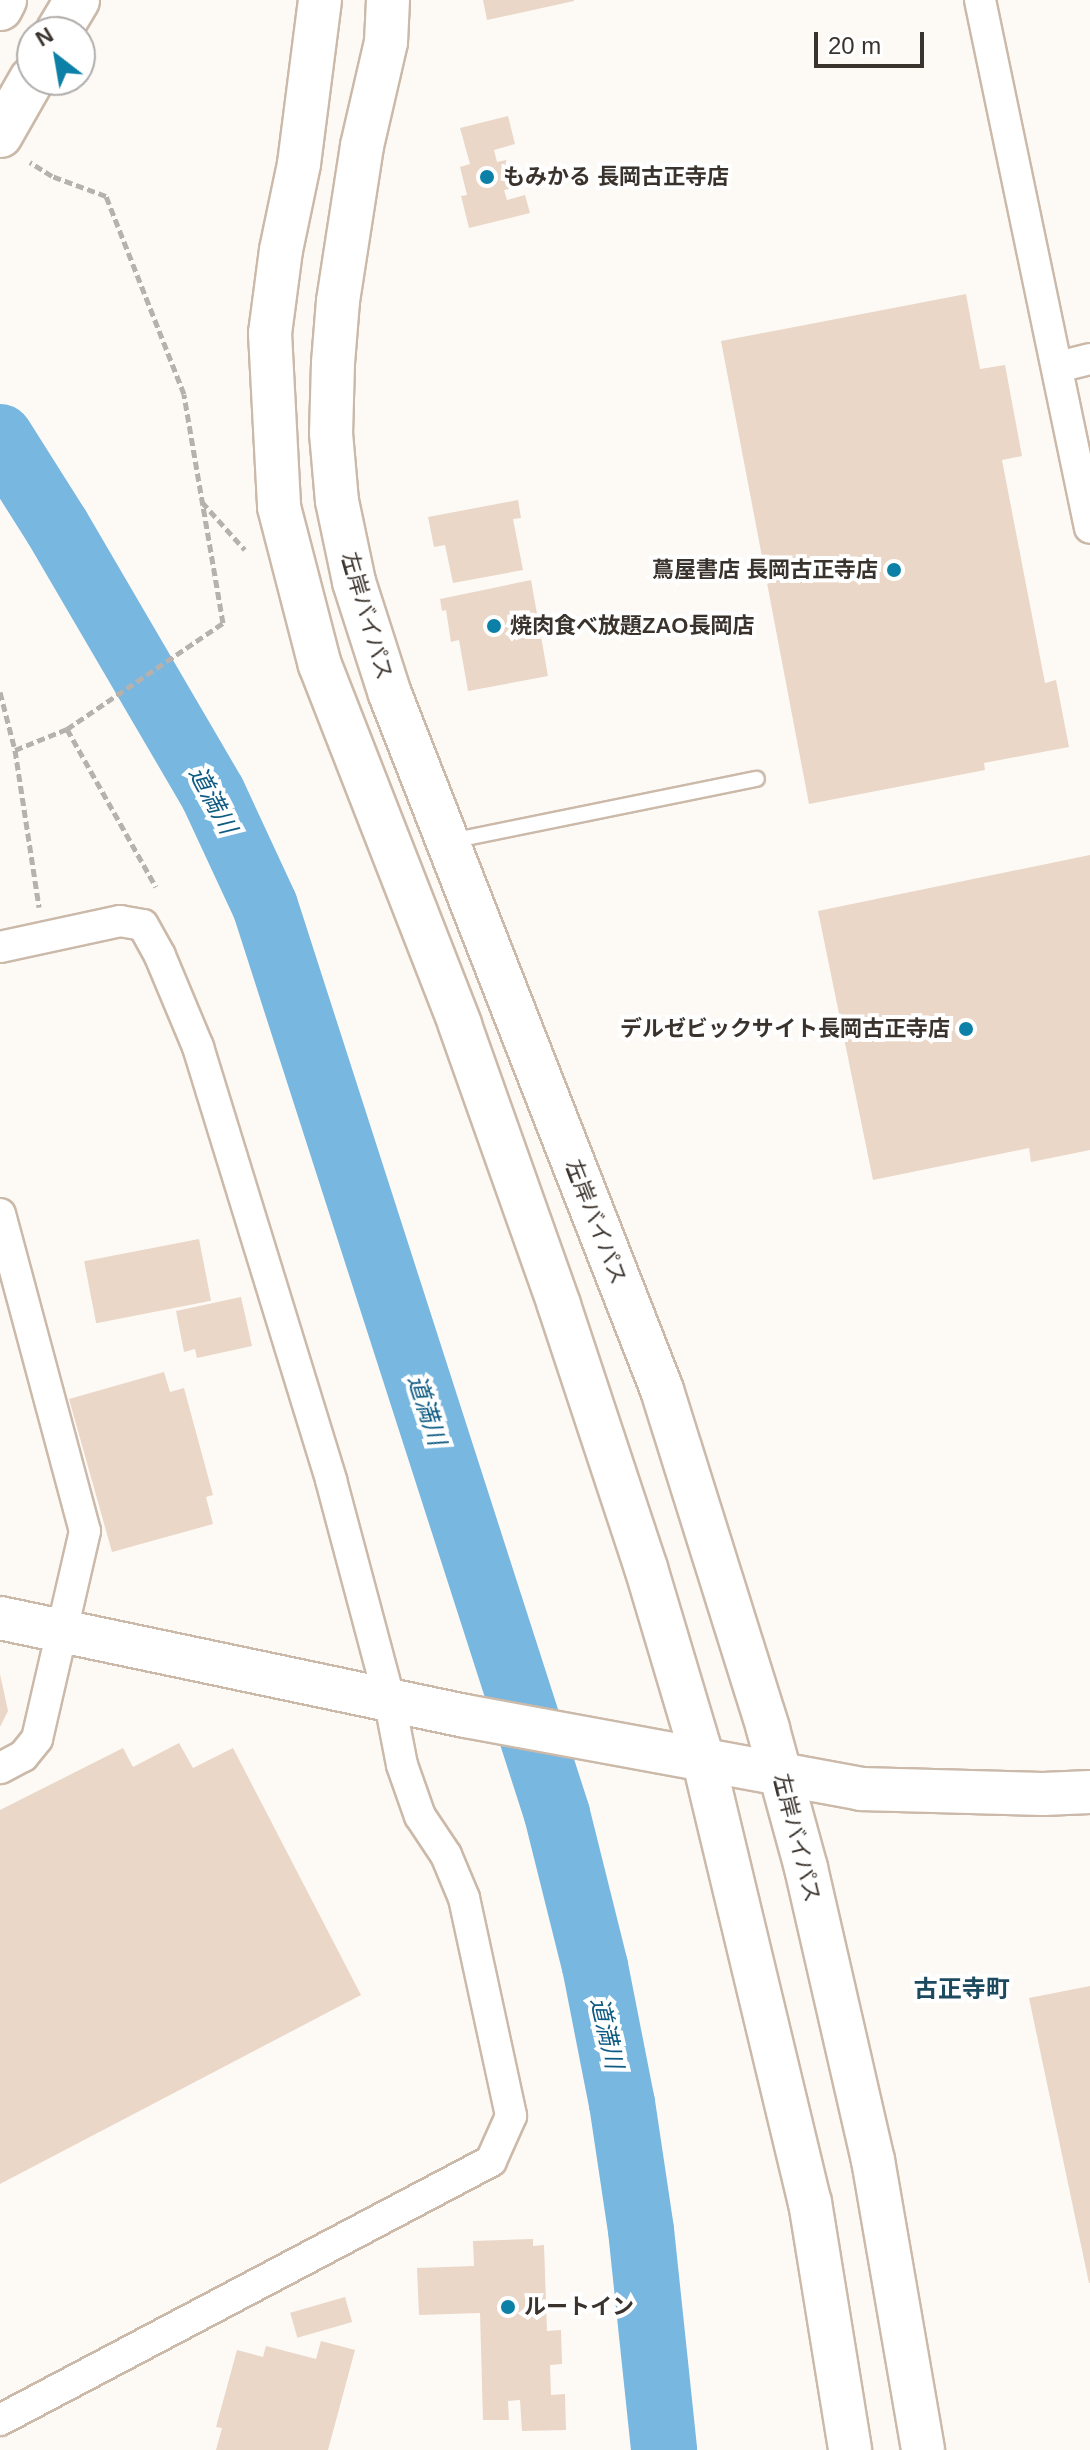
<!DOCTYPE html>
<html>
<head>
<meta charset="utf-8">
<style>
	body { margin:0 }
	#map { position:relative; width:1090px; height:2450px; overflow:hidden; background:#fdfaf6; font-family:Arial,"Noto Sans JP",sans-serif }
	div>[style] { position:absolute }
	.river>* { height:66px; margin:-33px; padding:0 33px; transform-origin:33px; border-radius:33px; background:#78b7e0 }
	.building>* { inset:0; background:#ead7c7; transform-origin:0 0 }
	.path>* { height:5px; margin-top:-2.5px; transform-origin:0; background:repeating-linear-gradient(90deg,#b6b1ad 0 8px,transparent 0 12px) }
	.roads { filter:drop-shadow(2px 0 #cbb9a9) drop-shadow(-2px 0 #cbb9a9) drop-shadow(0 2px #cbb9a9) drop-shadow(0 -2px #cbb9a9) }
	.lane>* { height:14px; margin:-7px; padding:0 7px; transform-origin:7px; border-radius:7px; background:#fff }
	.street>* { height:30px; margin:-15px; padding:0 15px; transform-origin:15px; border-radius:15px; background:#fff }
	.secondary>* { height:42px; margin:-21px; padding:0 21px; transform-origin:21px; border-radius:21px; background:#fff }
	.highway>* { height:44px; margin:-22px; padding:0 22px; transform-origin:22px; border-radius:22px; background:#fff }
	.dots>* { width:22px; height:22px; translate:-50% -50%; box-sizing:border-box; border:4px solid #fff; border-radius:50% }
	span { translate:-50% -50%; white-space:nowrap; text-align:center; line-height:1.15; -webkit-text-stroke:8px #fff; paint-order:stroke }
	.poi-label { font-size:22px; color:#3a322c; font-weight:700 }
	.left { translate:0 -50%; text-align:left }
	.right { translate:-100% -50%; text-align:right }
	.street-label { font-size:22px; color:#3a322c }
	.water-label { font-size:24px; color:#0e5b83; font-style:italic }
	.neighbourhood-label { font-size:24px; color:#1c4a5e; font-weight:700 }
	.north { position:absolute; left:16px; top:16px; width:80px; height:80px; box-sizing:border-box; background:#fff; border:2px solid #b0adab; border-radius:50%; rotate:329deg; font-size:22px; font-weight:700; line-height:32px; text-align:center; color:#3a322c }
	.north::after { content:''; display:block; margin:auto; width:28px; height:36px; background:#0d80a7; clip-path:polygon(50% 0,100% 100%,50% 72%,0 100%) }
	.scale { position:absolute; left:814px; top:32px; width:110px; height:36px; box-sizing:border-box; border:4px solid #3a322c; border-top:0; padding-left:10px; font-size:24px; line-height:28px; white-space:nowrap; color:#3a322c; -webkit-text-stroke:6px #fff; paint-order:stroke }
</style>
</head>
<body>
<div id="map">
	<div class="river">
		<i style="left:0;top:437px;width:107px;rotate:57.7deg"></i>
		<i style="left:57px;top:527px;width:309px;rotate:59.7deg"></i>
		<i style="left:213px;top:794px;width:123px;rotate:65.1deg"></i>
		<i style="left:265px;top:906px;width:954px;rotate:72.17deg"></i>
		<i style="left:557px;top:1814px;width:157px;rotate:76deg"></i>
		<i style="left:595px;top:1966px;width:140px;rotate:78.9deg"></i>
		<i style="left:622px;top:2103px;width:128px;rotate:81.5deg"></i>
		<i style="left:641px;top:2230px;width:221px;rotate:84deg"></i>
	</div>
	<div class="building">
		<i style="clip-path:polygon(483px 0,574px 0,574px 1px,487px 20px)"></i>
		<i style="clip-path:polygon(508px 116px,515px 144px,494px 150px,497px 162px,506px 160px,513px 188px,504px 190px,507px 200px,525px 195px,530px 213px,469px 228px,461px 196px,467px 195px,460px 167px,470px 164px,460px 128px)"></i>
		<i style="clip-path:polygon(966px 294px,980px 369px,1005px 365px,1022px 456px,1002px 460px,1045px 683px,1056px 680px,1069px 747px,984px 763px,985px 770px,809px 804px,721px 341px)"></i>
		<i style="clip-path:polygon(518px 500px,521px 518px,513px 519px,523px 570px,453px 583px,445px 545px,434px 547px,428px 517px)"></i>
		<i style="clip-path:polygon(531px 580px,548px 676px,468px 691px,459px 640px,451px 642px,446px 610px,442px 611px,440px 599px)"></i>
		<i style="clip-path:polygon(1090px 855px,1090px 1150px,1031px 1162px,1029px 1148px,873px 1180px,818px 911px)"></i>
		<i style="left:199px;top:1239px;width:63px;height:117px;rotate:79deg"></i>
		<i style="clip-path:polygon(241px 1297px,252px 1346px,197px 1358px,195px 1349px,184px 1352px,176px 1311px)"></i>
		<i style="clip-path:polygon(164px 1372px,170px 1392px,184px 1388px,213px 1495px,206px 1497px,213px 1524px,112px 1552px,69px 1399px)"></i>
		<i style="clip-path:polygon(0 1674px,8px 1711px,0 1727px)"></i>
		<i style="clip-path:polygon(179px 1743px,193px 1768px,233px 1748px,361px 1995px,0 2184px,0 1810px,123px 1748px,133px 1767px)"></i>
		<i style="clip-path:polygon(1090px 1986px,1090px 2283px,1089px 2283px,1029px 1998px)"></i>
		<i style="clip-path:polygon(533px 2239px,533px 2246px,544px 2245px,547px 2331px,561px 2330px,562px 2364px,550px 2365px,551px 2395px,565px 2394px,566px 2430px,522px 2431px,520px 2400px,508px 2401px,509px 2420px,483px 2420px,480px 2313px,419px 2315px,417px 2268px,474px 2266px,473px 2241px)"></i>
		<i style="left:345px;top:2297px;width:26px;height:57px;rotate:74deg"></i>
		<i style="clip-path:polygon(321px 2341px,355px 2350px,328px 2450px,216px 2450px,222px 2428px,216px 2427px,237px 2350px,263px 2357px,266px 2346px,316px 2359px)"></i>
	</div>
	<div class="path">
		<i style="left:202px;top:502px;width:64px;rotate:48.1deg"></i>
		<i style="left:0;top:692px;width:60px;rotate:75.5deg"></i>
		<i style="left:15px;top:750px;width:159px;rotate:81.3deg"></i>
		<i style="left:67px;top:729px;width:181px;rotate:60.6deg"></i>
		<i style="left:15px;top:750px;width:56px;rotate:-22deg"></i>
		<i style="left:67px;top:729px;width:189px;rotate:-34.2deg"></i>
		<i style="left:223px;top:623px;width:232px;rotate:-99.7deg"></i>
		<i style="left:184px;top:394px;width:213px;rotate:-111.5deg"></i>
		<i style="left:106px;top:196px;width:58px;rotate:-159.7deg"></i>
		<i style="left:52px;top:176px;width:26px;rotate:-148deg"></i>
	</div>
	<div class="roads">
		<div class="lane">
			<i style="left:451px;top:841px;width:312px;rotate:-11.5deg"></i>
		</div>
		<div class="street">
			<i style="left:980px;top:0;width:539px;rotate:78.23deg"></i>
			<i style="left:1058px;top:367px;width:33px;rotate:-14deg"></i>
			<i style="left:0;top:947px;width:123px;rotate:-12.2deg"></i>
			<i style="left:120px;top:921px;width:23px;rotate:10deg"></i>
			<i style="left:143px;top:925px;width:35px;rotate:61deg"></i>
			<i style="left:160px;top:956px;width:99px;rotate:67.3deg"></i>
			<i style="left:198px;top:1047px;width:453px;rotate:72.9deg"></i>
			<i style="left:331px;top:1480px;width:226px;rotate:75.1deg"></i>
			<i style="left:389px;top:1698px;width:68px;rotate:79deg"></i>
			<i style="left:402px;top:1765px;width:54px;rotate:70.6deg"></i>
			<i style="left:420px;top:1816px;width:47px;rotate:56.3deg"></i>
			<i style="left:446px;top:1855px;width:47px;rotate:67.3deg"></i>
			<i style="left:464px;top:1898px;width:223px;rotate:77.8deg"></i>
			<i style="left:511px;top:2116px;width:49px;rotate:114deg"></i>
			<i style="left:491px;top:2161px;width:555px;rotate:152.19deg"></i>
			<i style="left:0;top:1214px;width:328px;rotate:75deg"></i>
			<i style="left:85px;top:1531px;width:213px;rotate:103deg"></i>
			<i style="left:37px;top:1739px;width:22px;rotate:129deg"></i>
			<i style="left:23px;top:1756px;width:26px;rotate:152deg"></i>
		</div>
		<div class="secondary">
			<i style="left:320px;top:0;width:165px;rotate:97.3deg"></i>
			<i style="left:299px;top:164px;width:88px;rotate:101.8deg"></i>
			<i style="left:281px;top:250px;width:84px;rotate:97.5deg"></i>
			<i style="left:270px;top:333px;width:174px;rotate:87deg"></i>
			<i style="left:279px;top:507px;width:163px;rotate:75.5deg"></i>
			<i style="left:320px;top:665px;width:386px;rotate:68.7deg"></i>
			<i style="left:460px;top:1025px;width:297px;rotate:70.5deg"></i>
			<i style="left:559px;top:1305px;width:277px;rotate:71.7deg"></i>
			<i style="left:646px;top:1568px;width:202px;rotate:73.4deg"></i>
			<i style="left:704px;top:1762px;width:453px;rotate:76.5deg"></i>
			<i style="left:810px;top:2202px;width:251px;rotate:80.8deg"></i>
			<i style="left:388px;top:0;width:42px;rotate:92.7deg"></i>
			<i style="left:386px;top:42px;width:107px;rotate:103deg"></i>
			<i style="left:362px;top:146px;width:157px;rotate:98.8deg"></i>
			<i style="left:338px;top:301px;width:62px;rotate:94.6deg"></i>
			<i style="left:333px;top:363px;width:70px;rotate:91.6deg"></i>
			<i style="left:331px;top:433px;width:68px;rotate:85deg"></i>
			<i style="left:337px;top:501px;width:83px;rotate:78.1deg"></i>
			<i style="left:354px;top:582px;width:118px;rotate:72.2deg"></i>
			<i style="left:390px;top:694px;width:747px;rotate:68.65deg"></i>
			<i style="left:662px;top:1390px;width:355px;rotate:72.6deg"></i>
			<i style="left:768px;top:1729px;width:144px;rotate:74.7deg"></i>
			<i style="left:806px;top:1868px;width:300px;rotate:77.1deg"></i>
			<i style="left:873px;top:2160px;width:294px;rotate:80.2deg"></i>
			<i style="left:0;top:1618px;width:475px;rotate:11.9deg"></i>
			<i style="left:465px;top:1716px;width:403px;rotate:10.4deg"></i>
			<i style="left:861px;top:1789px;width:182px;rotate:1.6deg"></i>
			<i style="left:1043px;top:1794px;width:47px;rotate:-2.4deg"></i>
		</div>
		<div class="highway">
			<i style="left:0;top:8px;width:9px;rotate:-63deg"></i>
			<i style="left:58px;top:32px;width:37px;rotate:-59deg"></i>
			<i style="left:0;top:135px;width:64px;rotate:-60.3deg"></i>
		</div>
	</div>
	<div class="dots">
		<i style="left:487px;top:177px;background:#0d80a7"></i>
		<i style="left:894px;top:570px;background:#0d80a7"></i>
		<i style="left:494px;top:626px;background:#0d80a7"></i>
		<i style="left:966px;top:1029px;background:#0d80a7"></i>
		<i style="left:508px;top:2307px;background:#0d80a7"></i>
	</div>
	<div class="poi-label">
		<span class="left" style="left:503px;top:177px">もみかる 長岡古正寺店</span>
		<span class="right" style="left:878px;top:570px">蔦屋書店 長岡古正寺店</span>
		<span class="left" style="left:510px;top:626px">焼肉食べ放題ZAO長岡店</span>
		<span class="right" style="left:950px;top:1029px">デルゼビックサイト長岡古正寺店</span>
		<span class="left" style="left:524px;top:2307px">ルートイン</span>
	</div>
	<div class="street-label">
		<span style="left:367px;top:616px;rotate:74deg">左岸バイパス</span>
		<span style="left:596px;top:1222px;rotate:69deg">左岸バイパス</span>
		<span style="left:797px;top:1838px;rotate:76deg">左岸バイパス</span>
	</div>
	<div class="water-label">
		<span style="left:213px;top:800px;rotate:62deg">道満川</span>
		<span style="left:427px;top:1410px;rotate:72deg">道満川</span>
		<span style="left:607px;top:2033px;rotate:77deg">道満川</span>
	</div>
	<div class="neighbourhood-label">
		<span style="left:962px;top:1989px">古正寺町</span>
	</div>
	<div class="north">N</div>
	<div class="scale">20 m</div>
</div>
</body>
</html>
